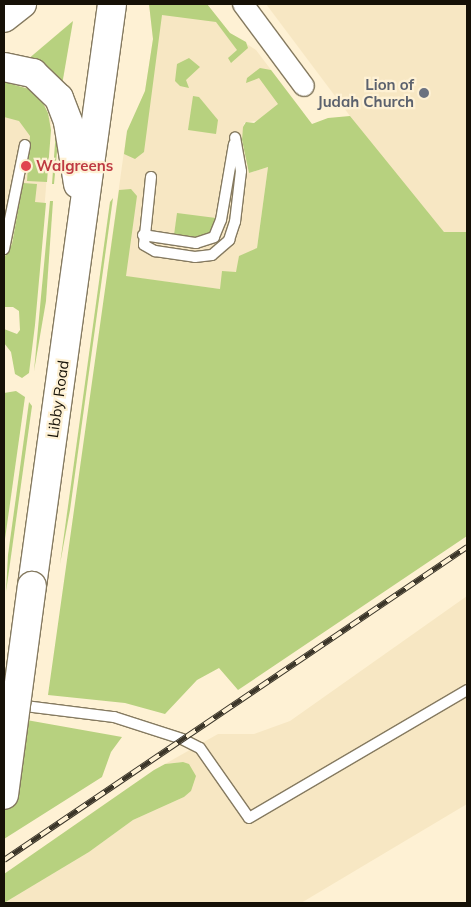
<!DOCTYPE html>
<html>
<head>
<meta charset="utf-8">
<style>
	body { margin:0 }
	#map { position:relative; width:471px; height:907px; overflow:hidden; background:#fef1d4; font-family:Mulish,sans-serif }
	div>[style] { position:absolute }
	.built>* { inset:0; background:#f7e7c3 }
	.green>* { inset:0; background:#b7d17f }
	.roads { filter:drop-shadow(1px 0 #857a60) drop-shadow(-1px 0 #857a60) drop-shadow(0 1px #857a60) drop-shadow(0 -1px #857a60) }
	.service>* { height:10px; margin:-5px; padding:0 5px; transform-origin:5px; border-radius:5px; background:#fff }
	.minor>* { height:20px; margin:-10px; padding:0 10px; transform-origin:10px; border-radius:10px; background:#fff }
	.primary>* { height:28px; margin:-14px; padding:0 14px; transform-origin:14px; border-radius:14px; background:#fff }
	.rail>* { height:5.5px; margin-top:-2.75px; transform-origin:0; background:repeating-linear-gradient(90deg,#fef1d4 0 11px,#3b3528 0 22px); box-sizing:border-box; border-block:1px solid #3b3528 }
	.bridges { filter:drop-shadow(1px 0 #857a60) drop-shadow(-1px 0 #857a60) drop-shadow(0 1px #857a60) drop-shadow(0 -1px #857a60) }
	.primary-bridge>* { height:28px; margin:-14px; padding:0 14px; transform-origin:14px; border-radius:14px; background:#fff }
	.dots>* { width:14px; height:14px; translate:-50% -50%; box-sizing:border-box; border:2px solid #fef1d4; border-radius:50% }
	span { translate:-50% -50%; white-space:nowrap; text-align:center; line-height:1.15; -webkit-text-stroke:4.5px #fef1d4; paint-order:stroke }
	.worship-label { font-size:15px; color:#5b616d; font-weight:700 }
	.right { translate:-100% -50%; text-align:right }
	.health-label { font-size:15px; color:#be3a42; font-weight:700 }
	.left { translate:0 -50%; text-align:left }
	.street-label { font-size:15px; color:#161107 }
	.frame { position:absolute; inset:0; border:5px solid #161107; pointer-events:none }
</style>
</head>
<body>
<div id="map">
	<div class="built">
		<i style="clip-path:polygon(149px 4px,207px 4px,230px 33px,256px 50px,303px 112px,244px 123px,242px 140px,249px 173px,268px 167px,257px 248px,220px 289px,107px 274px,126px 137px,145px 91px,153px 39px)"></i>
		<i style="clip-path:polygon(266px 4px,467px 4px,467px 232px,444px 232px,371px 144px)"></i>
		<i style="clip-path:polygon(4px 82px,29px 89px,42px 101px,51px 121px,39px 279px,4px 277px)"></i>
		<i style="clip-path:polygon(467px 596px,467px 804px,301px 903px,4px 903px,89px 852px,133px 820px,184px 797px,191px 791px,183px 762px,165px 764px,218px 734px,254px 734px,290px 721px)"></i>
	</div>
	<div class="green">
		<i style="clip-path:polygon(149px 4px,207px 4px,230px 33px,246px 42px,248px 48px,231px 63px,228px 58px,237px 50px,216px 22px,162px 15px,144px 152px,135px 159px,124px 154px,127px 131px,145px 91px,153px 39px)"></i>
		<i style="clip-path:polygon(73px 21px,62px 85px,27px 60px)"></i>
		<i style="clip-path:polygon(189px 58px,200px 67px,186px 80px,189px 88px,180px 86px,175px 81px,177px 64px)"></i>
		<i style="clip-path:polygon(260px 68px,271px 70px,312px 124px,328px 118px,350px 116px,444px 232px,467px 232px,467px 536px,238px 690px,219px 668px,197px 680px,165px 714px,125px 703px,48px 695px,119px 190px,131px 189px,137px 196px,126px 276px,220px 289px,222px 271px,236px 272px,239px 256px,257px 248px,268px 167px,249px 173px,242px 140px,243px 127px,246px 122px,254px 123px,278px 104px,259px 78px,246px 83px,247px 78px)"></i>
		<i style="clip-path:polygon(4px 74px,20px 77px,36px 84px,54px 107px,59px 130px,54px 184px,52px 184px,56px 130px,52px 108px,34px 87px,19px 79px,4px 77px)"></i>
		<i style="clip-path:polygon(4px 82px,29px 89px,42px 101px,48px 113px,51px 130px,47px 182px,27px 181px,30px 136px,19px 121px,4px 117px)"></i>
		<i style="clip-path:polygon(193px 96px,199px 97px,218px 120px,216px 134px,188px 130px)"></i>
		<i style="clip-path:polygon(23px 183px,37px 184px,35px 202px,46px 203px,35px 325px,29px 373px,22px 378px,15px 374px,11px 352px,4px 343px,4px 329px,17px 334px,20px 330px,19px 311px,13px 307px,4px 307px,4px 258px,12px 244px)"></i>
		<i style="clip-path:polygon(113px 198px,70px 510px,60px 564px,110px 202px)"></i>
		<i style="clip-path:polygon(50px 201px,53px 201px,46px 301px,34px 371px)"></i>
		<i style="clip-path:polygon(177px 213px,216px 218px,214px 228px,209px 234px,198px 238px,174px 235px)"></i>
		<i style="clip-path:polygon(16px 391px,25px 397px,4px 546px,4px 393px)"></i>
		<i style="clip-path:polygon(29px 402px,32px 406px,6px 592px,8px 555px)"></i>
		<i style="clip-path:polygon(4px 716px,122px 737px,111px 752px,102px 777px,4px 839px)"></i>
		<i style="clip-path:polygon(183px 762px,189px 764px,196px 776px,191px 791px,184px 797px,133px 820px,89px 852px,4px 903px,4px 874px,154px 770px,165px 764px)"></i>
	</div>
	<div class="roads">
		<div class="service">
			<i style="left:151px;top:177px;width:68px;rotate:95.9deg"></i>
			<i style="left:144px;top:245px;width:13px;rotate:29deg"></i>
			<i style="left:155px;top:251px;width:40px;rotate:8.5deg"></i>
			<i style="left:195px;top:257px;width:17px;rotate:-7deg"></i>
			<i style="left:212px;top:255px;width:23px;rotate:-41deg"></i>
			<i style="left:229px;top:240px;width:19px;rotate:-72deg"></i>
			<i style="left:235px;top:222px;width:51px;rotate:-83.3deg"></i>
			<i style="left:241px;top:171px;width:34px;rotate:-100deg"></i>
			<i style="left:143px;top:235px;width:54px;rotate:8.6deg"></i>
			<i style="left:196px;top:243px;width:19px;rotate:-18deg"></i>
			<i style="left:214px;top:237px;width:18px;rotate:-68deg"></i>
			<i style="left:221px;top:220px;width:77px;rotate:-80.3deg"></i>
			<i style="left:4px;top:249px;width:106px;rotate:-78.6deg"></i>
			<i style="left:17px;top:705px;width:98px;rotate:7.1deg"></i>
			<i style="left:114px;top:717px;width:71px;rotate:17.9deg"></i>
			<i style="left:182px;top:739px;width:20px;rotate:27deg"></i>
			<i style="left:200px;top:748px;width:85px;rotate:55deg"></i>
			<i style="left:249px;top:818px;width:253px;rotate:-30.4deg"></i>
		</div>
		<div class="minor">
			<i style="left:243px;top:4px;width:102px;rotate:53.4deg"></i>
		</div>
		<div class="primary">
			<i style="left:4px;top:18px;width:23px;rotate:-38deg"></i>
			<i style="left:4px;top:67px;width:30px;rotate:12deg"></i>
			<i style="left:33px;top:73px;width:36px;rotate:44deg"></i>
			<i style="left:59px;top:98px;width:26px;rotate:69deg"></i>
			<i style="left:68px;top:122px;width:63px;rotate:80.8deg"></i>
			<i style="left:32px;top:586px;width:587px;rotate:-82.17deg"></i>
		</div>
	</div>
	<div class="rail">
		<i style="left:4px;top:860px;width:559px;rotate:-34.06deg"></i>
	</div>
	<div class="bridges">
		<div class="primary-bridge">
			<i style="left:4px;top:795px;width:211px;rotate:-82.4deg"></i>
		</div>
	</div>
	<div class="dots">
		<i style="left:424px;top:93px;background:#6b7280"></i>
		<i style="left:26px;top:166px;background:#e0444e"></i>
	</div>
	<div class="worship-label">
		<span class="right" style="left:414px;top:93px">Lion of<br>Judah Church</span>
	</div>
	<div class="health-label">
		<span class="left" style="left:36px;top:166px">Walgreens</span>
	</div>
	<div class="street-label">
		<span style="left:58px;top:399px;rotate:-82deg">Libby Road</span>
	</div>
	<div class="frame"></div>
</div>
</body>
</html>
